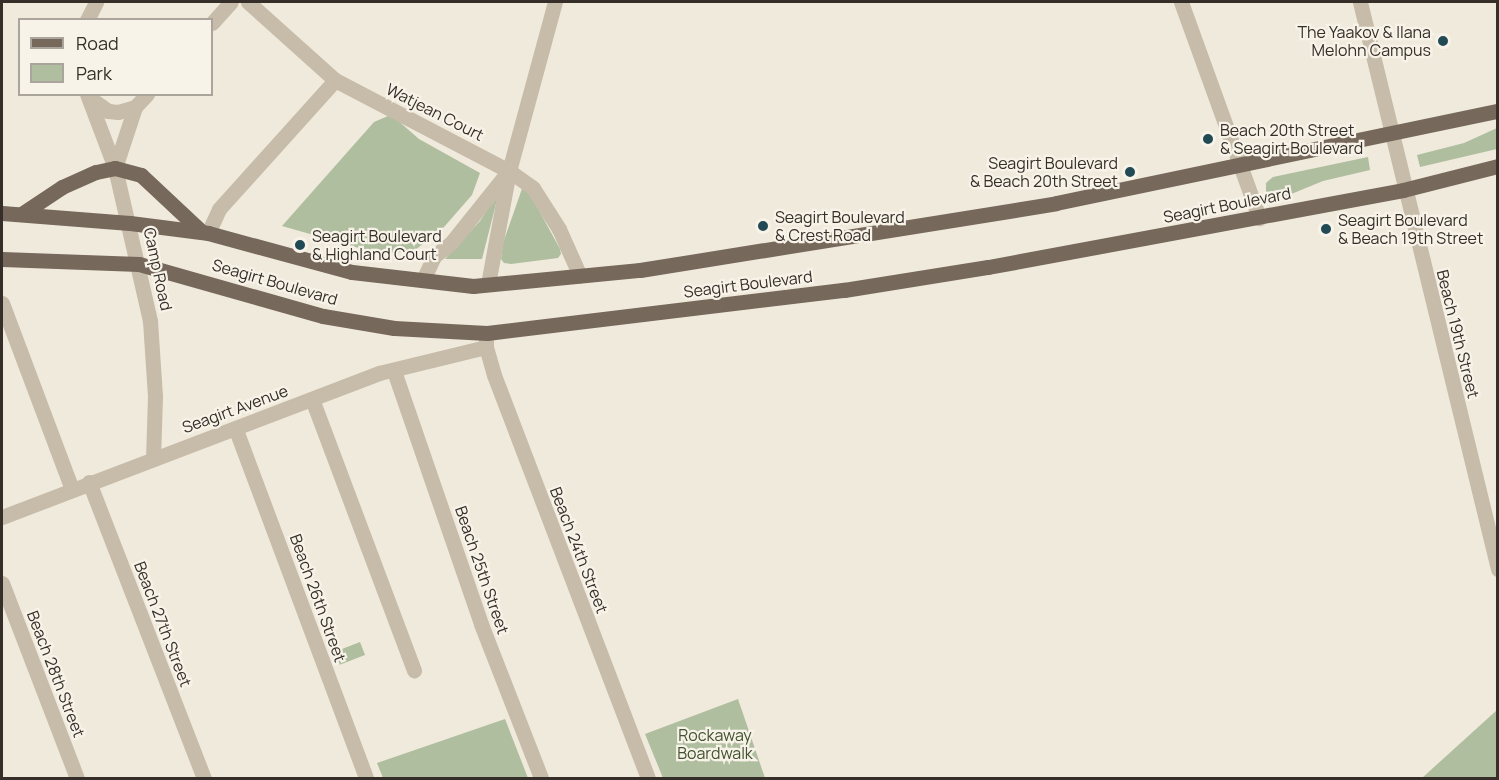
<!DOCTYPE html>
<html>
<head>
<meta charset="utf-8">
<style>
	body { margin:0 }
	#map { position:relative; width:1499px; height:780px; overflow:hidden; background:#f0eadd; font-family:Manrope,sans-serif }
	div>[style] { position:absolute }
	.green>* { inset:0; background:#afbe9e; transform-origin:0 0 }
	.street>* { height:15px; margin:-7.5px; padding:0 7.5px; transform-origin:7.5px; border-radius:7.5px; background:#c7bba9 }
	.primary>* { height:15px; margin:-7.5px; padding:0 7.5px; transform-origin:7.5px; border-radius:7.5px; background:#76685b }
	.dots>* { width:16px; height:16px; translate:-50% -50%; box-sizing:border-box; border:3px solid #f8f3e9; border-radius:50% }
	span { translate:-50% -50%; white-space:nowrap; text-align:center; line-height:1.15; -webkit-text-stroke:4.5px #f8f3e9; paint-order:stroke }
	.poi-label { font-size:16px; color:#352e29 }
	.right { translate:-100% -50%; text-align:right }
	.left { translate:0 -50%; text-align:left }
	.street-label { font-size:16px; color:#352e29 }
	.park-label { font-size:16px; color:#40522e }
	.frame { position:absolute; inset:0; border:3px solid #352e29; pointer-events:none }
	.legend { position:absolute; left:18px; top:18px; width:195px; height:78px; box-sizing:border-box; background:#f8f3e9; border:2px solid #aaa49c; margin:0; padding:8px 10px; list-style:none; font-size:18px; color:#352e29 }
	.legend li { display:flex; align-items:center; gap:12px; height:30px }
	.legend b { width:30px; border:2px solid #aaa49c }
</style>
</head>
<body>
<div id="map">
	<div class="green">
		<i style="clip-path:polygon(388px 116px,396px 119px,419px 139px,480px 173px,472px 195px,444px 227px,414px 251px,390px 253px,359px 248px,282px 226px,374px 122px)"></i>
		<i style="clip-path:polygon(1497px 128px,1497px 149px,1420px 167px,1417px 155px,1464px 143px)"></i>
		<i style="clip-path:polygon(1368px 157px,1370px 170px,1323px 181px,1284px 197px,1275px 198px,1266px 191px,1266px 183px,1273px 177px)"></i>
		<i style="clip-path:polygon(524px 183px,560px 249px,561px 254px,558px 258px,511px 264px,504px 263px,501px 259px,503px 243px)"></i>
		<i style="clip-path:polygon(499px 192px,482px 259px,445px 259px,480px 221px)"></i>
		<i style="left:360px;top:642px;width:14px;height:27px;rotate:69deg"></i>
		<i style="clip-path:polygon(738px 699px,765px 778px,663px 778px,645px 734px)"></i>
		<i style="clip-path:polygon(1497px 710px,1497px 778px,1422px 778px)"></i>
		<i style="clip-path:polygon(505px 719px,528px 778px,383px 778px,377px 763px)"></i>
	</div>
	<div class="street">
		<i style="left:248px;top:2px;width:117px;rotate:41.9deg"></i>
		<i style="left:335px;top:80px;width:196px;rotate:27.6deg"></i>
		<i style="left:509px;top:171px;width:29px;rotate:35deg"></i>
		<i style="left:533px;top:188px;width:49px;rotate:57.6deg"></i>
		<i style="left:559px;top:229px;width:51px;rotate:65.9deg"></i>
		<i style="left:1181px;top:2px;width:230px;rotate:70.1deg"></i>
		<i style="left:1360px;top:2px;width:584px;rotate:76.32deg"></i>
		<i style="left:87px;top:20px;width:20px;rotate:-63deg"></i>
		<i style="left:212px;top:23px;width:28px;rotate:-48deg"></i>
		<i style="left:87px;top:94px;width:79px;rotate:69.3deg"></i>
		<i style="left:115px;top:168px;width:157px;rotate:77.1deg"></i>
		<i style="left:150px;top:321px;width:75px;rotate:86.2deg"></i>
		<i style="left:155px;top:396px;width:62px;rotate:91.8deg"></i>
		<i style="left:90px;top:98px;width:22px;rotate:36deg"></i>
		<i style="left:108px;top:111px;width:10px;rotate:6deg"></i>
		<i style="left:118px;top:112px;width:18px;rotate:-16deg"></i>
		<i style="left:115px;top:168px;width:64px;rotate:-71.8deg"></i>
		<i style="left:135px;top:107px;width:18px;rotate:-47deg"></i>
		<i style="left:208px;top:233px;width:26px;rotate:-65deg"></i>
		<i style="left:219px;top:209px;width:173px;rotate:-48deg"></i>
		<i style="left:423px;top:280px;width:26px;rotate:-65deg"></i>
		<i style="left:434px;top:256px;width:21px;rotate:-37deg"></i>
		<i style="left:451px;top:243px;width:90px;rotate:-51.3deg"></i>
		<i style="left:488px;top:284px;width:115px;rotate:-79.5deg"></i>
		<i style="left:509px;top:171px;width:175px;rotate:-74.8deg"></i>
		<i style="left:2px;top:303px;width:199px;rotate:69.4deg"></i>
		<i style="left:486px;top:337px;width:10px;rotate:90deg"></i>
		<i style="left:486px;top:347px;width:29px;rotate:74deg"></i>
		<i style="left:494px;top:375px;width:431px;rotate:69.1deg"></i>
		<i style="left:394px;top:371px;width:268px;rotate:71deg"></i>
		<i style="left:481px;top:624px;width:165px;rotate:68.7deg"></i>
		<i style="left:312px;top:399px;width:290px;rotate:69.4deg"></i>
		<i style="left:236px;top:430px;width:371px;rotate:69.5deg"></i>
		<i style="left:89px;top:482px;width:318px;rotate:68.8deg"></i>
		<i style="left:2px;top:517px;width:404px;rotate:-20.9deg"></i>
		<i style="left:379px;top:373px;width:110px;rotate:-13.7deg"></i>
		<i style="left:2px;top:583px;width:209px;rotate:69deg"></i>
	</div>
	<div class="primary">
		<i style="left:2px;top:213px;width:128px;rotate:4.5deg"></i>
		<i style="left:130px;top:223px;width:79px;rotate:7.3deg"></i>
		<i style="left:208px;top:233px;width:149px;rotate:15.2deg"></i>
		<i style="left:352px;top:272px;width:122px;rotate:6.6deg"></i>
		<i style="left:473px;top:286px;width:168px;rotate:-5.5deg"></i>
		<i style="left:640px;top:270px;width:421px;rotate:-9.1deg"></i>
		<i style="left:1056px;top:203px;width:451px;rotate:-11.8deg"></i>
		<i style="left:23px;top:213px;width:47px;rotate:-33.7deg"></i>
		<i style="left:62px;top:187px;width:37px;rotate:-24deg"></i>
		<i style="left:96px;top:172px;width:19px;rotate:-12deg"></i>
		<i style="left:115px;top:168px;width:27px;rotate:15deg"></i>
		<i style="left:141px;top:175px;width:83px;rotate:43.1deg"></i>
		<i style="left:2px;top:259px;width:137px;rotate:2.1deg"></i>
		<i style="left:139px;top:264px;width:191px;rotate:15.8deg"></i>
		<i style="left:323px;top:316px;width:72px;rotate:9.6deg"></i>
		<i style="left:394px;top:328px;width:93px;rotate:3.1deg"></i>
		<i style="left:487px;top:333px;width:360px;rotate:-6.9deg"></i>
		<i style="left:844px;top:290px;width:146px;rotate:-9.1deg"></i>
		<i style="left:988px;top:267px;width:422px;rotate:-10.5deg"></i>
		<i style="left:1403px;top:190px;width:98px;rotate:-14.2deg"></i>
	</div>
	<div class="dots">
		<i style="left:1443px;top:41px;background:#214a54"></i>
		<i style="left:1208px;top:139px;background:#214a54"></i>
		<i style="left:1130px;top:172px;background:#214a54"></i>
		<i style="left:763px;top:226px;background:#214a54"></i>
		<i style="left:1326px;top:229px;background:#214a54"></i>
		<i style="left:300px;top:245px;background:#214a54"></i>
	</div>
	<div class="poi-label">
		<span class="right" style="left:1431px;top:41px">The Yaakov &amp; Ilana<br>Melohn Campus</span>
		<span class="left" style="left:1220px;top:139px">Beach 20th Street<br>&amp; Seagirt Boulevard</span>
		<span class="right" style="left:1118px;top:172px">Seagirt Boulevard<br>&amp; Beach 20th Street</span>
		<span class="left" style="left:775px;top:226px">Seagirt Boulevard<br>&amp; Crest Road</span>
		<span class="left" style="left:1338px;top:229px">Seagirt Boulevard<br>&amp; Beach 19th Street</span>
		<span class="left" style="left:312px;top:245px">Seagirt Boulevard<br>&amp; Highland Court</span>
	</div>
	<div class="street-label">
		<span style="left:435px;top:112px;rotate:27deg">Watjean Court</span>
		<span style="left:1227px;top:205px;rotate:-11deg">Seagirt Boulevard</span>
		<span style="left:158px;top:269px;rotate:78deg">Camp Road</span>
		<span style="left:275px;top:282px;rotate:16deg">Seagirt Boulevard</span>
		<span style="left:748px;top:284px;rotate:-7deg">Seagirt Boulevard</span>
		<span style="left:1458px;top:334px;rotate:76deg">Beach 19th Street</span>
		<span style="left:235px;top:409px;rotate:-20deg">Seagirt Avenue</span>
		<span style="left:579px;top:550px;rotate:69deg">Beach 24th Street</span>
		<span style="left:482px;top:570px;rotate:71deg">Beach 25th Street</span>
		<span style="left:318px;top:598px;rotate:70deg">Beach 26th Street</span>
		<span style="left:163px;top:624px;rotate:69deg">Beach 27th Street</span>
		<span style="left:56px;top:674px;rotate:69deg">Beach 28th Street</span>
	</div>
	<div class="park-label">
		<span style="left:715px;top:744px">Rockaway<br>Boardwalk</span>
	</div>
	<div class="frame"></div>
	<ul class="legend">
	<li><b style="height:8px;background:#76685b"></b>Road</li>
	<li><b style="height:16px;background:#afbe9e"></b>Park</li>
	</ul>
</div>
</body>
</html>
